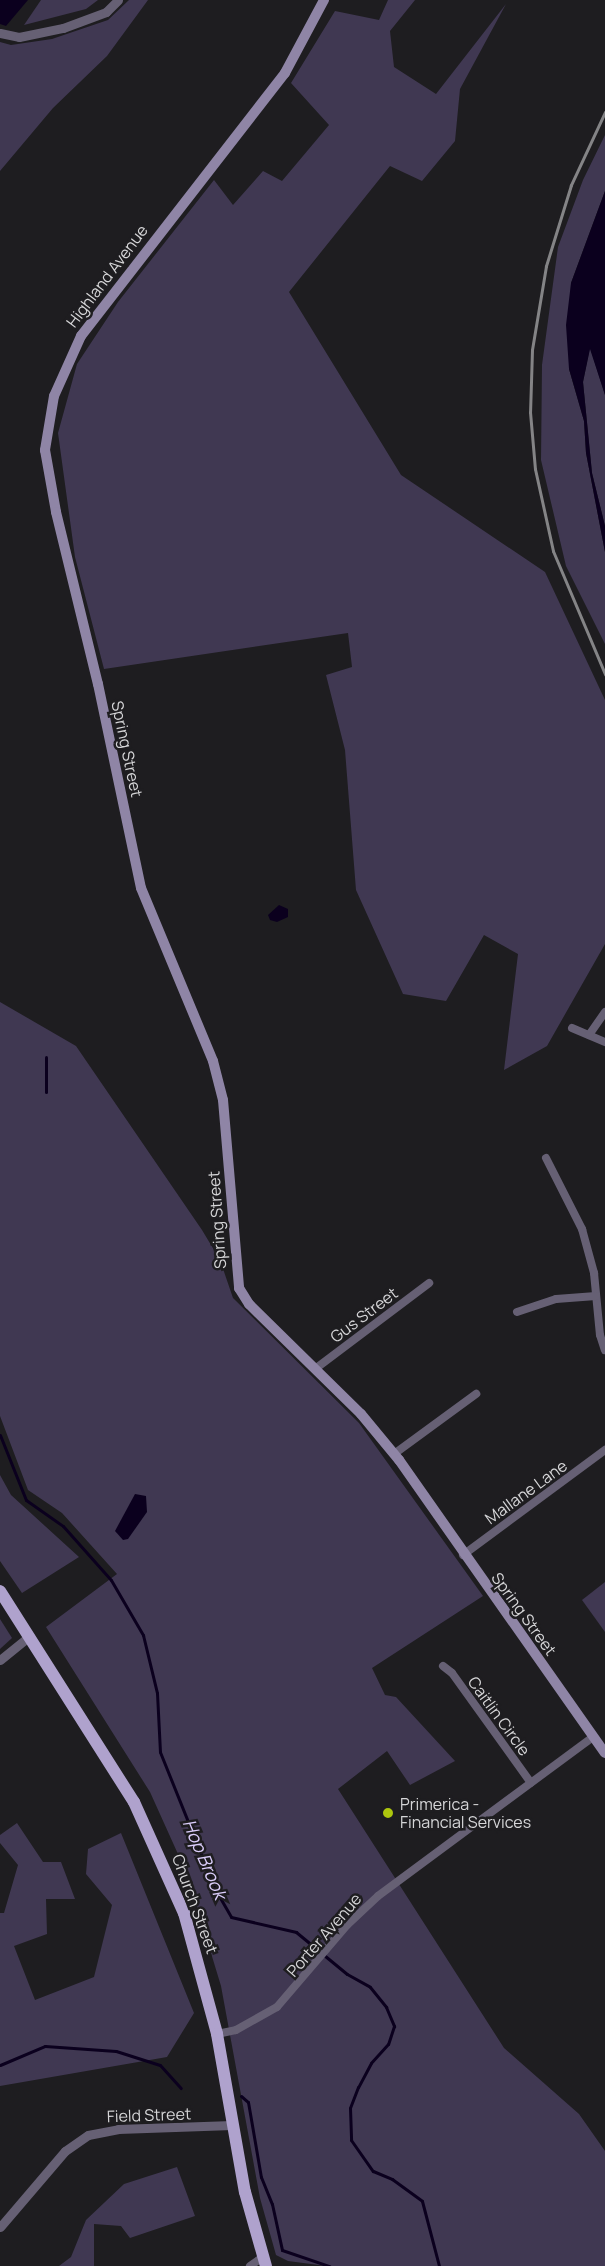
<!DOCTYPE html>
<html>
<head>
<meta charset="utf-8">
<style>
	body { margin:0 }
	#map { position:relative; width:605px; height:2266px; overflow:hidden; background:#1e1d20; font-family:Manrope,sans-serif }
	div>[style] { position:absolute }
	.green>* { inset:0; background:#403852 }
	.water>* { inset:0; background:#0b001e }
	.stream>* { height:3px; margin:-1.5px; padding:0 1.5px; transform-origin:1.5px; border-radius:1.5px; background:#0b001e }
	.minor>* { height:8px; margin:-4px; padding:0 4px; transform-origin:4px; border-radius:4px; background:#666074 }
	.tertiary>* { height:9px; margin:-4.5px; padding:0 4.5px; transform-origin:4.5px; border-radius:4.5px; background:#666074 }
	.secondary>* { height:10px; margin:-5px; padding:0 5px; transform-origin:5px; border-radius:5px; background:#8f85a6 }
	.primary>* { height:12px; margin:-6px; padding:0 6px; transform-origin:6px; border-radius:6px; background:#afa2cd }
	.rail>* { height:3px; margin:-1.5px; padding:0 1.5px; transform-origin:1.5px; border-radius:1.5px; background:#848486 }
	.dots>* { width:16px; height:16px; translate:-50% -50%; box-sizing:border-box; border:3px solid #1e1d20; border-radius:50% }
	span { translate:-50% -50%; white-space:nowrap; text-align:center; line-height:1.15; -webkit-text-stroke:5px #1e1d20; paint-order:stroke }
	.street-label { font-size:16px; color:#d5d5d7 }
	.poi-label { font-size:16px; color:#d5d5d7 }
	.left { translate:0 -50%; text-align:left }
	.water-label { font-size:18px; color:#dacdfa; font-style:italic }
</style>
</head>
<body>
<div id="map">
	<div class="green">
		<i style="clip-path:polygon(41px 0,98px 0,86px 9px,24px 25px)"></i>
		<i style="clip-path:polygon(129px 0,148px 0,107px 56px,53px 108px,0 171px,0 42px,11px 45px,52px 39px,108px 20px)"></i>
		<i style="clip-path:polygon(388px 0,415px 0,390px 31px,394px 67px,436px 94px,506px 4px,460px 89px,455px 141px,422px 181px,390px 166px,289px 292px,401px 475px,545px 572px,605px 700px,605px 944px,547px 1046px,504px 1070px,518px 954px,484px 935px,446px 1001px,403px 994px,356px 890px,345px 750px,326px 675px,352px 667px,348px 633px,104px 669px,75px 557px,58px 433px,77px 364px,118px 302px,214px 180px,233px 205px,263px 171px,282px 181px,329px 125px,291px 83px,335px 11px,379px 20px)"></i>
		<i style="clip-path:polygon(605px 135px,605px 191px,571px 283px,569px 369px,584px 421px,586px 453px,605px 552px,605px 644px,566px 566px,541px 460px,542px 365px,558px 247px,583px 180px)"></i>
		<i style="clip-path:polygon(590px 347px,605px 395px,605px 526px,592px 473px,583px 382px)"></i>
		<i style="clip-path:polygon(0 1002px,76px 1046px,202px 1230px,220px 1260px,233px 1298px,359px 1423px,483px 1596px,372px 1668px,385px 1695px,396px 1697px,455px 1761px,410px 1785px,387px 1751px,338px 1789px,504px 2048px,579px 2114px,605px 2151px,605px 2266px,326px 2266px,288px 2261px,276px 2255px,260px 2198px,221px 1986px,187px 1874px,150px 1792px,46px 1627px,117px 1574px,62px 1513px,28px 1490px,0 1416px)"></i>
		<i style="clip-path:polygon(0 1475px,11px 1495px,79px 1557px,22px 1593px,0 1561px)"></i>
		<i style="clip-path:polygon(605px 1582px,605px 1632px,582px 1600px)"></i>
		<i style="clip-path:polygon(0 1619px,12px 1638px,0 1649px)"></i>
		<i style="clip-path:polygon(17px 1823px,43px 1862px,61px 1862px,75px 1899px,46px 1899px,47px 1934px,14px 1946px,35px 2000px,94px 1977px,112px 1905px,86px 1874px,88px 1849px,121px 1833px,194px 2013px,167px 2057px,0 2086px,0 1913px,4px 1913px,18px 1865px,0 1843px,0 1835px)"></i>
		<i style="clip-path:polygon(177px 2167px,195px 2216px,130px 2238px,121px 2226px,94px 2224px,94px 2266px,59px 2266px,71px 2257px,86px 2220px,124px 2184px)"></i>
	</div>
	<div class="water">
		<i style="clip-path:polygon(0 0,28px 0,6px 26px,0 24px)"></i>
		<i style="clip-path:polygon(605px 191px,605px 395px,590px 349px,583px 382px,592px 473px,605px 526px,605px 552px,586px 453px,584px 421px,569px 369px,566px 325px,571px 283px)"></i>
		<i style="clip-path:polygon(279px 905px,288px 909px,288px 917px,277px 922px,270px 920px,268px 915px)"></i>
		<i style="clip-path:polygon(135px 1494px,146px 1496px,147px 1512px,128px 1539px,123px 1540px,115px 1531px)"></i>
	</div>
	<div class="stream">
		<i style="left:46px;top:1057px;width:35px;rotate:90deg"></i>
		<i style="left:0;top:1435px;width:70px;rotate:68.2deg"></i>
		<i style="left:26px;top:1500px;width:45px;rotate:35.1deg"></i>
		<i style="left:63px;top:1526px;width:72px;rotate:48.4deg"></i>
		<i style="left:111px;top:1580px;width:64px;rotate:59.8deg"></i>
		<i style="left:143px;top:1635px;width:60px;rotate:76.4deg"></i>
		<i style="left:157px;top:1693px;width:59px;rotate:87.1deg"></i>
		<i style="left:160px;top:1752px;width:148px;rotate:68.1deg"></i>
		<i style="left:215px;top:1889px;width:32px;rotate:60deg"></i>
		<i style="left:231px;top:1917px;width:67px;rotate:13deg"></i>
		<i style="left:296px;top:1932px;width:66px;rotate:39.5deg"></i>
		<i style="left:347px;top:1974px;width:26px;rotate:29deg"></i>
		<i style="left:370px;top:1987px;width:26px;rotate:51deg"></i>
		<i style="left:386px;top:2007px;width:21px;rotate:67deg"></i>
		<i style="left:394px;top:2026px;width:19px;rotate:108deg"></i>
		<i style="left:388px;top:2044px;width:25px;rotate:132deg"></i>
		<i style="left:371px;top:2063px;width:27px;rotate:118deg"></i>
		<i style="left:358px;top:2087px;width:22px;rotate:111deg"></i>
		<i style="left:350px;top:2108px;width:32px;rotate:88deg"></i>
		<i style="left:351px;top:2140px;width:38px;rotate:55deg"></i>
		<i style="left:373px;top:2171px;width:21px;rotate:23deg"></i>
		<i style="left:392px;top:2179px;width:37px;rotate:36deg"></i>
		<i style="left:422px;top:2201px;width:67px;rotate:75.3deg"></i>
		<i style="left:0;top:2065px;width:49px;rotate:-22.9deg"></i>
		<i style="left:45px;top:2046px;width:71px;rotate:4deg"></i>
		<i style="left:116px;top:2051px;width:46px;rotate:17.7deg"></i>
		<i style="left:160px;top:2065px;width:31px;rotate:48deg"></i>
		<i style="left:241px;top:2096px;width:9px;rotate:41deg"></i>
		<i style="left:248px;top:2102px;width:76px;rotate:80.2deg"></i>
		<i style="left:261px;top:2177px;width:29px;rotate:68deg"></i>
		<i style="left:272px;top:2204px;width:47px;rotate:77.7deg"></i>
		<i style="left:282px;top:2250px;width:50px;rotate:18.8deg"></i>
	</div>
	<div class="minor">
		<i style="left:572px;top:1028px;width:36px;rotate:23deg"></i>
		<i style="left:589px;top:1035px;width:28px;rotate:-55deg"></i>
		<i style="left:546px;top:1158px;width:80px;rotate:63.1deg"></i>
		<i style="left:582px;top:1229px;width:46px;rotate:74.7deg"></i>
		<i style="left:594px;top:1273px;width:62px;rotate:84.5deg"></i>
		<i style="left:600px;top:1335px;width:16px;rotate:72deg"></i>
		<i style="left:517px;top:1312px;width:41px;rotate:-18.4deg"></i>
		<i style="left:556px;top:1299px;width:40px;rotate:-4.3deg"></i>
		<i style="left:315px;top:1369px;width:143px;rotate:-37deg"></i>
		<i style="left:394px;top:1454px;width:102px;rotate:-36.2deg"></i>
		<i style="left:463px;top:1555px;width:177px;rotate:-36.5deg"></i>
		<i style="left:443px;top:1666px;width:11px;rotate:38deg"></i>
		<i style="left:452px;top:1673px;width:135px;rotate:54.3deg"></i>
		<i style="left:217px;top:2034px;width:19px;rotate:-12deg"></i>
		<i style="left:236px;top:2030px;width:47px;rotate:-29.3deg"></i>
		<i style="left:277px;top:2007px;width:108px;rotate:-49.5deg"></i>
		<i style="left:347px;top:1925px;width:42px;rotate:-43.1deg"></i>
		<i style="left:378px;top:1896px;width:267px;rotate:-36.5deg"></i>
		<i style="left:250px;top:2266px;width:16px;rotate:-35deg"></i>
	</div>
	<div class="tertiary">
		<i style="left:0;top:33px;width:19px;rotate:12deg"></i>
		<i style="left:19px;top:37px;width:45px;rotate:-11.6deg"></i>
		<i style="left:63px;top:28px;width:46px;rotate:-20.4deg"></i>
		<i style="left:106px;top:12px;width:17px;rotate:-45deg"></i>
		<i style="left:0;top:1660px;width:38px;rotate:-39deg"></i>
		<i style="left:0;top:2227px;width:100px;rotate:-49.5deg"></i>
		<i style="left:65px;top:2151px;width:28px;rotate:-35deg"></i>
		<i style="left:88px;top:2135px;width:31px;rotate:-11deg"></i>
		<i style="left:118px;top:2129px;width:114px;rotate:-2deg"></i>
	</div>
	<div class="secondary">
		<i style="left:324px;top:0;width:83px;rotate:118.1deg"></i>
		<i style="left:285px;top:73px;width:333px;rotate:127.8deg"></i>
		<i style="left:81px;top:336px;width:66px;rotate:114.2deg"></i>
		<i style="left:54px;top:396px;width:55px;rotate:99.5deg"></i>
		<i style="left:45px;top:450px;width:63px;rotate:79.9deg"></i>
		<i style="left:56px;top:512px;width:177px;rotate:76.3deg"></i>
		<i style="left:98px;top:684px;width:208px;rotate:78.1deg"></i>
		<i style="left:141px;top:888px;width:187px;rotate:67.4deg"></i>
		<i style="left:213px;top:1061px;width:40px;rotate:75.6deg"></i>
		<i style="left:223px;top:1100px;width:189px;rotate:85.1deg"></i>
		<i style="left:239px;top:1288px;width:19px;rotate:58deg"></i>
		<i style="left:249px;top:1304px;width:157px;rotate:44.5deg"></i>
		<i style="left:361px;top:1414px;width:60px;rotate:50.4deg"></i>
		<i style="left:399px;top:1460px;width:358px;rotate:54.9deg"></i>
	</div>
	<div class="primary">
		<i style="left:0;top:1591px;width:250px;rotate:57.6deg"></i>
		<i style="left:134px;top:1802px;width:122px;rotate:65.8deg"></i>
		<i style="left:184px;top:1913px;width:125px;rotate:74.7deg"></i>
		<i style="left:217px;top:2034px;width:160px;rotate:80deg"></i>
		<i style="left:245px;top:2192px;width:77px;rotate:74.2deg"></i>
	</div>
	<div class="rail">
		<i style="left:605px;top:112px;width:81px;rotate:115deg"></i>
		<i style="left:571px;top:185px;width:85px;rotate:107.2deg"></i>
		<i style="left:546px;top:266px;width:85px;rotate:99.5deg"></i>
		<i style="left:532px;top:350px;width:62px;rotate:91.8deg"></i>
		<i style="left:530px;top:412px;width:57px;rotate:85deg"></i>
		<i style="left:535px;top:469px;width:84px;rotate:77.6deg"></i>
		<i style="left:553px;top:551px;width:134px;rotate:67.1deg"></i>
	</div>
	<div class="dots">
		<i style="left:388px;top:1813px;background:#adc60e"></i>
	</div>
	<div class="street-label">
		<span style="left:107px;top:276px;rotate:-53deg">Highland Avenue</span>
		<span style="left:127px;top:749px;rotate:78deg">Spring Street</span>
		<span style="left:217px;top:1220px;rotate:-94deg">Spring Street</span>
		<span style="left:364px;top:1315px;rotate:-37deg">Gus Street</span>
		<span style="left:526px;top:1492px;rotate:-36deg">Mallane Lane</span>
		<span style="left:524px;top:1614px;rotate:54deg">Spring Street</span>
		<span style="left:499px;top:1716px;rotate:54deg">Caitlin Circle</span>
		<span style="left:195px;top:1904px;rotate:70deg">Church Street</span>
		<span style="left:324px;top:1935px;rotate:-49deg">Porter Avenue</span>
		<span style="left:149px;top:2115px;rotate:-2deg">Field Street</span>
	</div>
	<div class="poi-label">
		<span class="left" style="left:400px;top:1813px">Primerica -<br>Financial Services</span>
	</div>
	<div class="water-label">
		<span style="left:205px;top:1859px;rotate:67deg">Hop Brook</span>
	</div>
</div>
</body>
</html>
